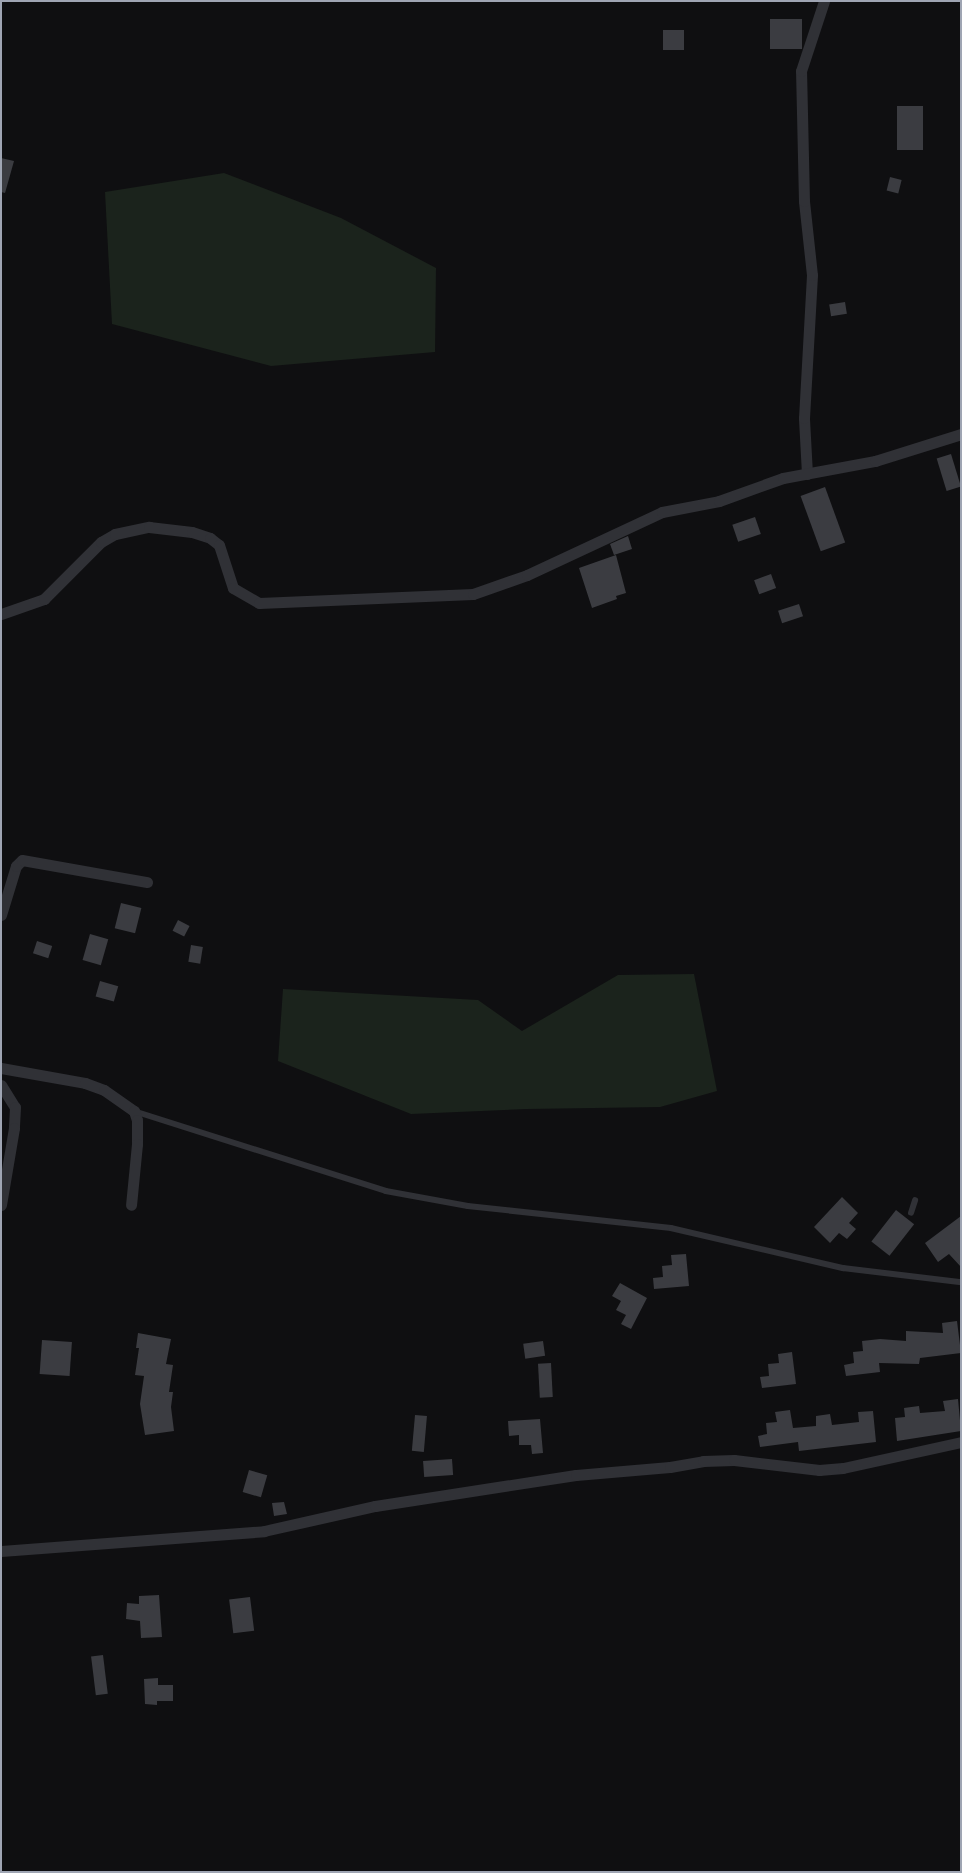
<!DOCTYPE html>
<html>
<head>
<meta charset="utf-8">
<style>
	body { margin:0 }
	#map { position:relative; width:962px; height:1873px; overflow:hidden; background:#0f0f11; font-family:"Fira Sans Condensed",sans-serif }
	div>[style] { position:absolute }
	.green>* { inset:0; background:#1b231c }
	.building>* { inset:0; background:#3b3c41; transform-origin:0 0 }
	.service>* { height:5.5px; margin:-2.75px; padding:0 2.75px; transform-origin:2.75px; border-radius:2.75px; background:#303136 }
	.minor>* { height:11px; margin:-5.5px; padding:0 5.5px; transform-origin:5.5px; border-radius:5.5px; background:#303136 }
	span { translate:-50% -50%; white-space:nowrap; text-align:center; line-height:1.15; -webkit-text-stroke:4px #0a0a0c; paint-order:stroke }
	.frame { position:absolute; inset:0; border:2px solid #9fa5b3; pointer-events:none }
</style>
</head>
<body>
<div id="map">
	<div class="green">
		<i style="clip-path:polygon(224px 173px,341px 218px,436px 268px,435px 352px,271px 366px,112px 324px,105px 192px)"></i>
		<i style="clip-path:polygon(694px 974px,717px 1091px,660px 1107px,526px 1109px,411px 1114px,278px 1061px,283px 989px,478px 1000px,522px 1031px,618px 975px)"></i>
	</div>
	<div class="building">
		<i style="left:770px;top:19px;width:32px;height:30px"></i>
		<i style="left:663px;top:30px;width:21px;height:20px"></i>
		<i style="left:897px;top:106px;width:26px;height:44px"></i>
		<i style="clip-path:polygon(1px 158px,14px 161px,5px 193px,1px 192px)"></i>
		<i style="left:890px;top:177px;width:12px;height:14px;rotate:14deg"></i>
		<i style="left:845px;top:302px;width:12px;height:16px;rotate:81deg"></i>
		<i style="left:951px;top:454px;width:34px;height:15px;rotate:73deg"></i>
		<i style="left:825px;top:487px;width:59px;height:26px;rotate:70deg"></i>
		<i style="left:755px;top:517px;width:18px;height:24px;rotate:71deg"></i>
		<i style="clip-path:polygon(628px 536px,632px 549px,614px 555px,610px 544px)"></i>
		<i style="clip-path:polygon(616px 555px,626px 593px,616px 596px,617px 599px,592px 608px,579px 568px)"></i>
		<i style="left:771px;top:574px;width:15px;height:18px;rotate:70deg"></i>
		<i style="left:799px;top:604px;width:13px;height:22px;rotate:72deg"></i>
		<i style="left:121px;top:903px;width:21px;height:26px;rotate:14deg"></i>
		<i style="left:178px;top:920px;width:13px;height:12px;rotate:27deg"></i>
		<i style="left:90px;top:934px;width:19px;height:27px;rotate:16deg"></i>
		<i style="left:37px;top:941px;width:16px;height:13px;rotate:18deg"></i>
		<i style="left:191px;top:945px;width:12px;height:17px;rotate:9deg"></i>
		<i style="left:100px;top:981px;width:19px;height:16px;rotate:16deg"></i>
		<i style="clip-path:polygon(842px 1197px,858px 1213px,849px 1223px,856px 1229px,847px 1239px,839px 1233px,830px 1243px,814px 1227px)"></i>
		<i style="left:896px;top:1210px;width:23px;height:40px;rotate:38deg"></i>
		<i style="clip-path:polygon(961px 1216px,961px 1267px,949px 1254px,938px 1262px,925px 1243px)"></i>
		<i style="clip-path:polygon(686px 1254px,689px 1286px,654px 1289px,653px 1278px,663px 1277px,662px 1266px,672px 1265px,671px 1255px)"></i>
		<i style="clip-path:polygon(620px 1283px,647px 1298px,631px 1329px,621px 1324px,626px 1315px,616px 1310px,621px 1301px,612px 1296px)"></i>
		<i style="clip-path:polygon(957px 1321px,961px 1353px,920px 1358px,919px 1364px,879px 1363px,880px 1372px,846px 1376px,844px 1365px,854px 1363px,853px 1352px,863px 1351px,862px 1341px,880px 1339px,906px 1341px,906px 1331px,943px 1333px,942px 1323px)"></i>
		<i style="clip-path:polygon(138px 1333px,171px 1339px,166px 1364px,173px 1365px,169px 1392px,173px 1392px,171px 1407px,174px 1431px,145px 1435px,140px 1404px,144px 1376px,135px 1375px,139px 1348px,136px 1348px)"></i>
		<i style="left:42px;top:1340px;width:30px;height:34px;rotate:4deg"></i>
		<i style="left:543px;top:1341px;width:15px;height:20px;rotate:82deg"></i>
		<i style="clip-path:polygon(792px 1352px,796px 1384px,762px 1388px,760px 1377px,769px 1376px,768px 1364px,779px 1363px,778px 1354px)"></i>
		<i style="left:551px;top:1363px;width:34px;height:13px;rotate:87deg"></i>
		<i style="clip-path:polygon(958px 1399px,961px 1431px,897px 1441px,895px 1418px,905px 1417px,904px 1408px,919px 1406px,920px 1413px,945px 1411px,943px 1401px)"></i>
		<i style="clip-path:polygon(790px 1410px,793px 1428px,816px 1426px,816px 1416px,830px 1414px,832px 1425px,859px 1422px,858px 1412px,873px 1411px,876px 1442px,799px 1451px,798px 1442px,760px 1447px,758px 1436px,767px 1434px,766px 1423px,777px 1422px,775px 1412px)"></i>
		<i style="left:415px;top:1415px;width:12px;height:36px;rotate:5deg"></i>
		<i style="clip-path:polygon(540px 1419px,543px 1453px,532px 1454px,531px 1445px,519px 1445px,519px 1435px,509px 1436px,508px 1421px)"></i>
		<i style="left:452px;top:1459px;width:16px;height:29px;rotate:86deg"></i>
		<i style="left:249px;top:1470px;width:19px;height:23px;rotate:16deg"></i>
		<i style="clip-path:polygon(284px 1502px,287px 1514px,274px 1516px,272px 1503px)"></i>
		<i style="clip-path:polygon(159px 1595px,162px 1637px,141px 1638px,140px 1621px,126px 1619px,127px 1603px,139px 1604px,139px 1596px)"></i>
		<i style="left:250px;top:1597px;width:34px;height:21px;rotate:83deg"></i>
		<i style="left:103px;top:1655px;width:39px;height:12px;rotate:83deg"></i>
		<i style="clip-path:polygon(158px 1678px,158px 1685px,173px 1685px,173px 1701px,157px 1701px,157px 1705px,145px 1704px,144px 1679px)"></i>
	</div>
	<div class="service">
		<i style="left:134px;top:1111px;width:264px;rotate:17.6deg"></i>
		<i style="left:386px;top:1191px;width:83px;rotate:10.4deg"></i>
		<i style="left:468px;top:1206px;width:204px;rotate:6.2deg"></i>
		<i style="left:671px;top:1228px;width:177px;rotate:13.1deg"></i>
		<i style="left:843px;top:1268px;width:119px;rotate:6.8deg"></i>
		<i style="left:911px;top:1213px;width:13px;rotate:-72deg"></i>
	</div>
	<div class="minor">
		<i style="left:807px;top:474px;width:56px;rotate:-93.1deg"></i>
		<i style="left:804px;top:418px;width:143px;rotate:-86.8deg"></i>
		<i style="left:812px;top:275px;width:74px;rotate:-96.2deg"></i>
		<i style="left:804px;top:201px;width:130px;rotate:-91.3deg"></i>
		<i style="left:801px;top:71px;width:74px;rotate:-71.8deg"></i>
		<i style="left:1px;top:614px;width:46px;rotate:-19.2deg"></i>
		<i style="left:44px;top:599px;width:81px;rotate:-45deg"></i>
		<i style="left:101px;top:542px;width:16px;rotate:-30deg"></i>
		<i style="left:115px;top:534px;width:35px;rotate:-12deg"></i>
		<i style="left:149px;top:527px;width:43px;rotate:6.6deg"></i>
		<i style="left:192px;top:532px;width:19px;rotate:18deg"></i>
		<i style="left:210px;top:538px;width:11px;rotate:38deg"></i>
		<i style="left:219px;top:545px;width:45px;rotate:72deg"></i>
		<i style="left:233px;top:588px;width:30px;rotate:30deg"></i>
		<i style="left:259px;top:603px;width:214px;rotate:-2.4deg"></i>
		<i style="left:473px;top:594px;width:57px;rotate:-19.4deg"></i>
		<i style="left:527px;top:575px;width:149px;rotate:-25deg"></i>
		<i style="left:662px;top:512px;width:58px;rotate:-10.9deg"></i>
		<i style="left:719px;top:501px;width:68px;rotate:-19.8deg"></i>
		<i style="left:783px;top:478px;width:94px;rotate:-10.5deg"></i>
		<i style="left:875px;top:461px;width:90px;rotate:-17.4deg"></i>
		<i style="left:1px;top:915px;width:51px;rotate:-73deg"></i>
		<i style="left:16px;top:866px;width:8px;rotate:-45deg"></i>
		<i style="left:22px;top:860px;width:127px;rotate:10deg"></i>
		<i style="left:1px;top:1068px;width:85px;rotate:10.1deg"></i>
		<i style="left:85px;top:1083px;width:20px;rotate:20deg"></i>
		<i style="left:104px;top:1090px;width:37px;rotate:35deg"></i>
		<i style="left:134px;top:1111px;width:9px;rotate:72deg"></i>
		<i style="left:137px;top:1120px;width:24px;rotate:90deg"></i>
		<i style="left:137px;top:1144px;width:61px;rotate:95.6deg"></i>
		<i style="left:1px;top:1085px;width:26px;rotate:58deg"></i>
		<i style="left:15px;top:1107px;width:21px;rotate:93deg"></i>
		<i style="left:14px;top:1128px;width:78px;rotate:99.6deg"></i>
		<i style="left:1px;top:1551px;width:264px;rotate:-4.3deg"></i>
		<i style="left:264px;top:1531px;width:114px;rotate:-12.7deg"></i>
		<i style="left:375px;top:1506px;width:203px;rotate:-8.8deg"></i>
		<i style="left:576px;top:1475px;width:94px;rotate:-4.9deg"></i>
		<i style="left:670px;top:1467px;width:34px;rotate:-10deg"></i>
		<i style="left:703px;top:1461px;width:31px;rotate:-2deg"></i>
		<i style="left:734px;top:1460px;width:86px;rotate:6.7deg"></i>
		<i style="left:819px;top:1470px;width:24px;rotate:-5deg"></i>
		<i style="left:843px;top:1468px;width:121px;rotate:-12.4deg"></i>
	</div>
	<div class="frame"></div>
</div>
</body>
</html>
